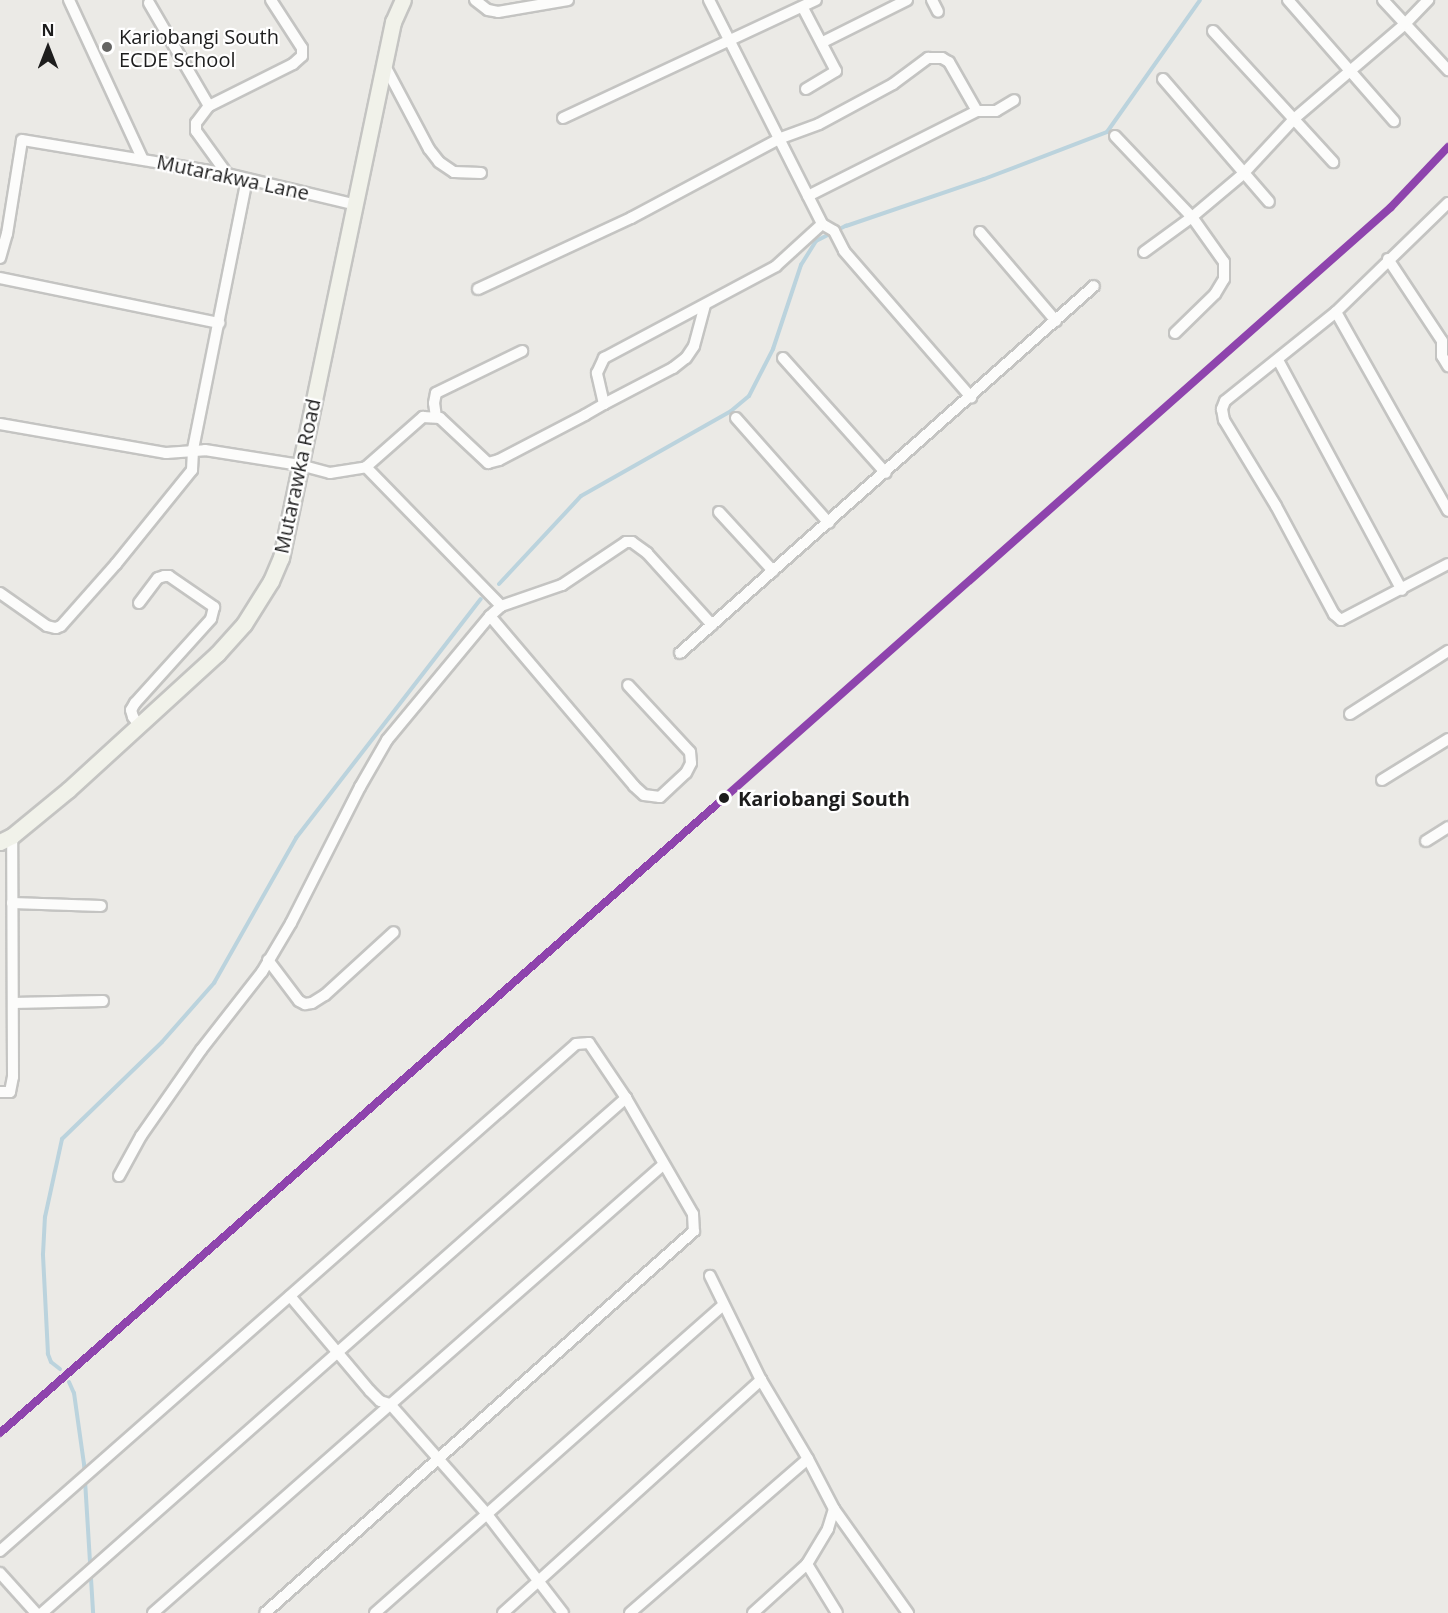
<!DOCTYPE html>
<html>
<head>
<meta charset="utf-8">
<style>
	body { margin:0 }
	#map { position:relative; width:1448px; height:1613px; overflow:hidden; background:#ebeae6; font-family:"Open Sans",sans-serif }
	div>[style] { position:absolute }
	.stream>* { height:4px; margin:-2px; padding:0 2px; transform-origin:2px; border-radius:2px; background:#bbd3dd }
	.roads { filter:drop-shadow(2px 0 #c4c4c2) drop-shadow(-2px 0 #c4c4c2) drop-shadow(0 2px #c4c4c2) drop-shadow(0 -2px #c4c4c2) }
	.street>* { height:10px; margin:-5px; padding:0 5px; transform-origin:5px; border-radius:5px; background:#fcfcfb }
	.secondary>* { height:15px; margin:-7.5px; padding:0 7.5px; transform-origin:7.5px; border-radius:7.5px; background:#f1f2ea }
	.rail-1>* { height:8px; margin:-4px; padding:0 4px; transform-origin:4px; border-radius:4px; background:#8e44ad }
	.dots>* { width:16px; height:16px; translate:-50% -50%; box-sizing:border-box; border:3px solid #fff; border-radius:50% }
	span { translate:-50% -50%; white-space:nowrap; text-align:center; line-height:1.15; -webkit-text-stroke:4.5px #fff; paint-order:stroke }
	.poi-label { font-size:20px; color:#1d1d1d }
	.left { translate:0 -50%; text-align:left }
	.street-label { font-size:20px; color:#1d1d1d }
	.stop-label { font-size:20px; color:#1d1d1d; font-weight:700 }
	.north { position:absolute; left:18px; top:18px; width:60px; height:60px; -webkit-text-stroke:4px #fff; paint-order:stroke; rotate:0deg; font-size:16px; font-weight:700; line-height:24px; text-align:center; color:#1d1d1d }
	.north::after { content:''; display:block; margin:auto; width:21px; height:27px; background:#1d1d1d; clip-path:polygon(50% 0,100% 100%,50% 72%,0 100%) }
</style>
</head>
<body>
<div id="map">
	<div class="stream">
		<i style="left:499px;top:584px;width:120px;rotate:-47deg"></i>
		<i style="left:581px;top:496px;width:172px;rotate:-29.5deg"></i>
		<i style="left:731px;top:411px;width:23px;rotate:-40deg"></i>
		<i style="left:749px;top:396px;width:53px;rotate:-62.9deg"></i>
		<i style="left:773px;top:349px;width:89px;rotate:-71.6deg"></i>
		<i style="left:801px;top:265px;width:28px;rotate:-58deg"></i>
		<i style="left:816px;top:241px;width:34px;rotate:-27deg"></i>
		<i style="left:846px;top:226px;width:146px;rotate:-18.8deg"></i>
		<i style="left:984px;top:179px;width:132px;rotate:-20.9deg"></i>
		<i style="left:1107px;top:132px;width:161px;rotate:-54.8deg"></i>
		<i style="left:60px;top:1369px;width:11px;rotate:-142deg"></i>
		<i style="left:51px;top:1362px;width:9px;rotate:-111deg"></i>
		<i style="left:48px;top:1354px;width:100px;rotate:-92.9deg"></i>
		<i style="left:43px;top:1254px;width:37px;rotate:-87deg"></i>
		<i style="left:45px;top:1217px;width:80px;rotate:-77.7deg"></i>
		<i style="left:62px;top:1139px;width:139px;rotate:-44.1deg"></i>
		<i style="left:162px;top:1042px;width:79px;rotate:-48.6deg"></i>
		<i style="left:214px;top:983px;width:167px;rotate:-60.5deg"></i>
		<i style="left:296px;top:838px;width:302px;rotate:-52.3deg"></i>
		<i style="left:69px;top:1382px;width:12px;rotate:66deg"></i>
		<i style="left:74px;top:1393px;width:72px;rotate:82deg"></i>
		<i style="left:84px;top:1464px;width:149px;rotate:86.5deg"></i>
	</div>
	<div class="roads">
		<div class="street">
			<i style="left:69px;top:0;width:174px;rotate:65.2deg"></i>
			<i style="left:475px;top:0;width:16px;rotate:38deg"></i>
			<i style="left:488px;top:10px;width:10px;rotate:11deg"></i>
			<i style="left:498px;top:12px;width:71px;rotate:-9.7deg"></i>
			<i style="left:709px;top:0;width:251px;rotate:63.2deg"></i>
			<i style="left:822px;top:224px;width:14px;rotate:30deg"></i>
			<i style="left:834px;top:231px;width:22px;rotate:63deg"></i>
			<i style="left:844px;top:251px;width:194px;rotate:49deg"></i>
			<i style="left:932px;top:0;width:13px;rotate:63deg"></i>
			<i style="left:1288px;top:0;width:161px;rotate:48.8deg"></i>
			<i style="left:1383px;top:0;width:96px;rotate:47.1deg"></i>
			<i style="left:149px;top:3px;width:119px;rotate:59.8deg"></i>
			<i style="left:803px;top:8px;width:71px;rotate:62.4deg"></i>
			<i style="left:836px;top:71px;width:35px;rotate:149deg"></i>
			<i style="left:1213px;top:31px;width:178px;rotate:47.5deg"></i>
			<i style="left:823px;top:42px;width:94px;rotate:-26.6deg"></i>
			<i style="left:384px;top:64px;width:96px;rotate:62.1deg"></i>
			<i style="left:429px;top:149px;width:16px;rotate:52deg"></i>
			<i style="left:439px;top:162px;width:18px;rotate:34deg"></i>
			<i style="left:454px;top:172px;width:27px;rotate:2deg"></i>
			<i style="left:1163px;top:79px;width:162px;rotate:49.2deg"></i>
			<i style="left:563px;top:118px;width:279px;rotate:-25deg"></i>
			<i style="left:1115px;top:136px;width:112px;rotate:46.5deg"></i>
			<i style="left:1192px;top:217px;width:55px;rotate:54.6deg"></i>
			<i style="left:1224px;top:262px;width:17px;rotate:90deg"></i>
			<i style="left:1224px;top:279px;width:17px;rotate:121deg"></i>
			<i style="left:1215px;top:294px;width:56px;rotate:135.7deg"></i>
			<i style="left:227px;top:174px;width:53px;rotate:-125.8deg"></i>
			<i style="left:196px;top:131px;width:8px;rotate:-90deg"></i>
			<i style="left:196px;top:123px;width:21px;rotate:-53deg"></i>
			<i style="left:209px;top:106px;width:94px;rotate:-26.6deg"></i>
			<i style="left:293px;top:64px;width:12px;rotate:-42deg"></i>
			<i style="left:302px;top:56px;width:8px;rotate:-90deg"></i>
			<i style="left:302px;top:48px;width:57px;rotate:-122.9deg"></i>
			<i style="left:808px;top:196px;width:189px;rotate:-26.7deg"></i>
			<i style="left:977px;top:111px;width:19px"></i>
			<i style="left:996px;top:111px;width:21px;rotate:-31deg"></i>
			<i style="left:1448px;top:203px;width:156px;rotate:135.8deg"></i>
			<i style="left:1336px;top:312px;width:142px;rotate:141.3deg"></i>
			<i style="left:1225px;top:401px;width:9px;rotate:111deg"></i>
			<i style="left:1222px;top:409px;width:11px;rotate:80deg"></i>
			<i style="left:1224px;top:420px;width:100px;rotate:58.8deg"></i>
			<i style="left:1276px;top:506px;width:123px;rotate:61.8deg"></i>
			<i style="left:1334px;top:614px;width:9px;rotate:41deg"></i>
			<i style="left:1341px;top:620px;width:121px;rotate:-27.6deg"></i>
			<i style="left:980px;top:232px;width:117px;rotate:49.5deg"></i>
			<i style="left:1144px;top:252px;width:59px;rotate:-36.1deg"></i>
			<i style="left:1192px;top:217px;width:67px;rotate:-40.1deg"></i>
			<i style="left:1243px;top:174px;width:76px;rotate:-47.1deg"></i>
			<i style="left:1295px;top:118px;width:143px;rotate:-40.5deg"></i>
			<i style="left:1404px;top:25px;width:35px;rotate:-46deg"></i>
			<i style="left:0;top:258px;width:25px;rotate:-74deg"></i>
			<i style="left:7px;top:234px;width:95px;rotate:-80.9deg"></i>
			<i style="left:22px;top:140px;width:208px;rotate:9.4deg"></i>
			<i style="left:227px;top:174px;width:130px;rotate:13.4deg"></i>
			<i style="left:1388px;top:259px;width:98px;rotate:56.6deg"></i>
			<i style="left:1442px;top:341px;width:15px;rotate:90deg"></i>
			<i style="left:1442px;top:356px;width:12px;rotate:59deg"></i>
			<i style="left:0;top:278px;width:224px;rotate:11.6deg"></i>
			<i style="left:478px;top:289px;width:169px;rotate:-24.9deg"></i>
			<i style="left:631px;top:218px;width:170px;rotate:-28.1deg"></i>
			<i style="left:781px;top:138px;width:40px;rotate:-20.2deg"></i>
			<i style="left:819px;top:124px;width:84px;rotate:-28.4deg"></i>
			<i style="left:893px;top:84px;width:44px;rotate:-36.6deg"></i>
			<i style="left:928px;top:58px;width:14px"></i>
			<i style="left:942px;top:58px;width:8px;rotate:30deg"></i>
			<i style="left:949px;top:62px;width:56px;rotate:60.3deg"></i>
			<i style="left:1336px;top:312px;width:228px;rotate:60.6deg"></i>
			<i style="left:783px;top:358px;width:154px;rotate:48.2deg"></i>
			<i style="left:1278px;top:360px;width:261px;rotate:61.7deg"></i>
			<i style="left:604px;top:404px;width:78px;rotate:-27.6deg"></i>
			<i style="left:673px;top:368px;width:16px;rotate:-38deg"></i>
			<i style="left:686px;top:358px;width:14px;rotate:-56deg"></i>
			<i style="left:694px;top:346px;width:42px;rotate:-75deg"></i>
			<i style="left:436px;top:417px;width:14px;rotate:-98deg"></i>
			<i style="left:434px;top:403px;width:10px;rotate:-79deg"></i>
			<i style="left:436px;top:393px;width:96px;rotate:-26deg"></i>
			<i style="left:736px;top:418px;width:140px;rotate:48.5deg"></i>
			<i style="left:0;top:424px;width:169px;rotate:9.9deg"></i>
			<i style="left:166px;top:453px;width:39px;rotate:-4deg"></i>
			<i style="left:205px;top:450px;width:96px;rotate:9deg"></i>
			<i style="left:300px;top:465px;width:31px;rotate:15deg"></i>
			<i style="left:330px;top:473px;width:36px;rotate:-9deg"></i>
			<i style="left:366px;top:467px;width:194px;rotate:45.8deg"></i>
			<i style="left:366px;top:467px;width:76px;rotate:-41.3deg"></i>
			<i style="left:423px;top:417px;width:17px;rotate:3deg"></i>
			<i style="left:440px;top:418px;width:66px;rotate:43.2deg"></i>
			<i style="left:488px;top:463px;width:11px;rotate:-15deg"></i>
			<i style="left:499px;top:460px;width:97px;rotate:-27.6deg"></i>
			<i style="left:585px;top:415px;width:22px;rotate:-30deg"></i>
			<i style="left:604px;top:404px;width:32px;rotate:-103deg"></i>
			<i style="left:597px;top:373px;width:17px;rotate:-65deg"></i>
			<i style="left:604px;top:358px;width:195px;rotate:-28.1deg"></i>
			<i style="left:776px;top:266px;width:62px;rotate:-42.4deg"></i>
			<i style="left:719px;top:512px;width:80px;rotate:47.5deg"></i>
			<i style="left:0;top:593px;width:57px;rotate:35.1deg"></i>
			<i style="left:47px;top:626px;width:9px;rotate:13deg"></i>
			<i style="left:56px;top:628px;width:5px;rotate:-22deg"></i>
			<i style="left:61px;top:626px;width:83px;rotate:-48.4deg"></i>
			<i style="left:116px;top:564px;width:121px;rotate:-51deg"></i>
			<i style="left:192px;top:470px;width:21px;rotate:-87deg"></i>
			<i style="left:193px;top:449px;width:275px;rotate:-78.7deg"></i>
			<i style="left:139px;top:603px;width:31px;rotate:-53deg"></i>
			<i style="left:158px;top:578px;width:6px;rotate:-18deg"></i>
			<i style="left:164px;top:576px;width:5px"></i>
			<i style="left:169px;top:576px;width:55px;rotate:34.6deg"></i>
			<i style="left:214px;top:607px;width:12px;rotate:104deg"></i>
			<i style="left:211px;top:619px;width:113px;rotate:132.1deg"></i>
			<i style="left:135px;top:703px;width:8px;rotate:120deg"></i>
			<i style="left:131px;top:710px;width:7px;rotate:74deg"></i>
			<i style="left:133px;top:717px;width:10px;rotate:53deg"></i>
			<i style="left:490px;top:616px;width:223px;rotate:49.7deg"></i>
			<i style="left:634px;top:786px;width:13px;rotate:42deg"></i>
			<i style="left:644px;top:795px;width:16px;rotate:7deg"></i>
			<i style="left:660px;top:797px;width:35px;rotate:-43deg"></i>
			<i style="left:686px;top:773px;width:11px;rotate:-63deg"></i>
			<i style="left:691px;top:763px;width:11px;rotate:-95deg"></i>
			<i style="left:690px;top:752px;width:91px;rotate:-132.8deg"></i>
			<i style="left:680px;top:653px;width:553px;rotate:-41.56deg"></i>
			<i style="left:1350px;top:714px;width:117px;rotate:-32.7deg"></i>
			<i style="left:1382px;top:780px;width:78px;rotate:-31.8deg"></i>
			<i style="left:1426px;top:841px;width:26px;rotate:-32deg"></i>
			<i style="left:12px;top:903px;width:89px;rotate:1.9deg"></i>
			<i style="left:268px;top:960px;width:51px;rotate:52.9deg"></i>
			<i style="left:299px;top:1001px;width:7px;rotate:27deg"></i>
			<i style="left:305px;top:1004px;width:7px;rotate:-8deg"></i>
			<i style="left:312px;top:1003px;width:15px;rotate:-32deg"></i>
			<i style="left:325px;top:995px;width:93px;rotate:-42.4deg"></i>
			<i style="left:13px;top:1003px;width:90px;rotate:-1.3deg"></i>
			<i style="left:0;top:1092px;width:10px"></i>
			<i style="left:10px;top:1092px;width:15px;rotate:-79deg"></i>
			<i style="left:13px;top:1077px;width:241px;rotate:-90.2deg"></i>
			<i style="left:119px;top:1176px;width:46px;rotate:-61.2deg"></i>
			<i style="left:141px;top:1136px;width:105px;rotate:-55.1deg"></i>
			<i style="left:201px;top:1050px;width:99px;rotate:-52deg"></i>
			<i style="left:262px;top:972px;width:57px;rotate:-59.4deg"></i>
			<i style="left:291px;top:923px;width:153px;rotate:-63.1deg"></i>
			<i style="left:360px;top:787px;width:54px;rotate:-60.1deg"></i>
			<i style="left:387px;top:740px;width:161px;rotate:-50.3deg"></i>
			<i style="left:490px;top:616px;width:15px;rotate:-42deg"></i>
			<i style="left:501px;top:606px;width:65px;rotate:-19deg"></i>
			<i style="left:562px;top:585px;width:77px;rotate:-33.9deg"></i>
			<i style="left:626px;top:542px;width:6px"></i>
			<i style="left:632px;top:542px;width:19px;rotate:36deg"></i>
			<i style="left:647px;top:553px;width:97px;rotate:47.9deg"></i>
			<i style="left:290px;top:1296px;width:124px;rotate:49.9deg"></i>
			<i style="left:370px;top:1391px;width:14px;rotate:45deg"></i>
			<i style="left:380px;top:1401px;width:10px;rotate:17deg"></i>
			<i style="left:390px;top:1404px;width:145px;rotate:48.6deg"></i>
			<i style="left:486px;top:1513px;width:126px;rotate:52.4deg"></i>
			<i style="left:808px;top:1459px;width:56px;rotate:62.5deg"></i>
			<i style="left:834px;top:1509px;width:21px;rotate:107deg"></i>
			<i style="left:828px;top:1529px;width:41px;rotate:121deg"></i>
			<i style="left:807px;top:1564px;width:57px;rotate:58.5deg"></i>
			<i style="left:834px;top:1509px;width:128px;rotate:54.6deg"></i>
			<i style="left:0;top:1551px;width:767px;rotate:-41.35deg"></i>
			<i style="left:576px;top:1044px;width:13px;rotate:-4deg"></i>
			<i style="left:589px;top:1043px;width:66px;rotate:56.1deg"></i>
			<i style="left:626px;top:1098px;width:134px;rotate:60deg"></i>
			<i style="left:693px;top:1214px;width:17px;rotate:87deg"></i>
			<i style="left:694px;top:1231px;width:574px;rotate:138.32deg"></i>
			<i style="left:0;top:1573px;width:54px;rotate:48deg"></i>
			<i style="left:42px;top:1613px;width:779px;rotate:-41.41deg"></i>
			<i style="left:153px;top:1613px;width:679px;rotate:-41.3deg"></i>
			<i style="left:375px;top:1613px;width:465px;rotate:-41.5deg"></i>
			<i style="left:503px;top:1613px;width:348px;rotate:-42.1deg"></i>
			<i style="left:761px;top:1380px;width:116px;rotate:-116.1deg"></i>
			<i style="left:630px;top:1613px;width:235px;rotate:-40.9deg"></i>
			<i style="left:808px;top:1459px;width:92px;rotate:-120.7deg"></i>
			<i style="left:753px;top:1613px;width:73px;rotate:-42.2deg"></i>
		</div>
		<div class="secondary">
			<i style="left:0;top:842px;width:13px;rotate:-27deg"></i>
			<i style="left:12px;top:836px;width:72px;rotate:-39.4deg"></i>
			<i style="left:68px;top:790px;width:202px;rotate:-42.4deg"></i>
			<i style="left:217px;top:654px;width:40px;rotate:-48deg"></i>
			<i style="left:244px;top:624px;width:51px;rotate:-57.9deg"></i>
			<i style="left:271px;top:581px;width:25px;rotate:-67deg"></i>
			<i style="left:281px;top:558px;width:548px;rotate:-78.2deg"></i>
			<i style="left:393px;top:22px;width:24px;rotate:-66deg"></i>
		</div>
	</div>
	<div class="rail-1">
		<i style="left:0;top:1433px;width:963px;rotate:-41.25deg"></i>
		<i style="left:724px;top:798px;width:891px;rotate:-41.54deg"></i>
		<i style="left:1391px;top:207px;width:83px;rotate:-46.5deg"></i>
	</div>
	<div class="dots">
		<i style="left:107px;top:47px;background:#656563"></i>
		<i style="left:724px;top:798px;background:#1d1d1d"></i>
	</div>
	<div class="poi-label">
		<span class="left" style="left:119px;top:48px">Kariobangi South<br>ECDE School</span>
	</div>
	<div class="street-label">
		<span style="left:233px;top:177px;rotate:12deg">Mutarakwa Lane</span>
		<span style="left:297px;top:476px;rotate:-78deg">Mutarawka Road</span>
	</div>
	<div class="stop-label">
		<span class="left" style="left:738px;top:798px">Kariobangi South</span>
	</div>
	<div class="north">N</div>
</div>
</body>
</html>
